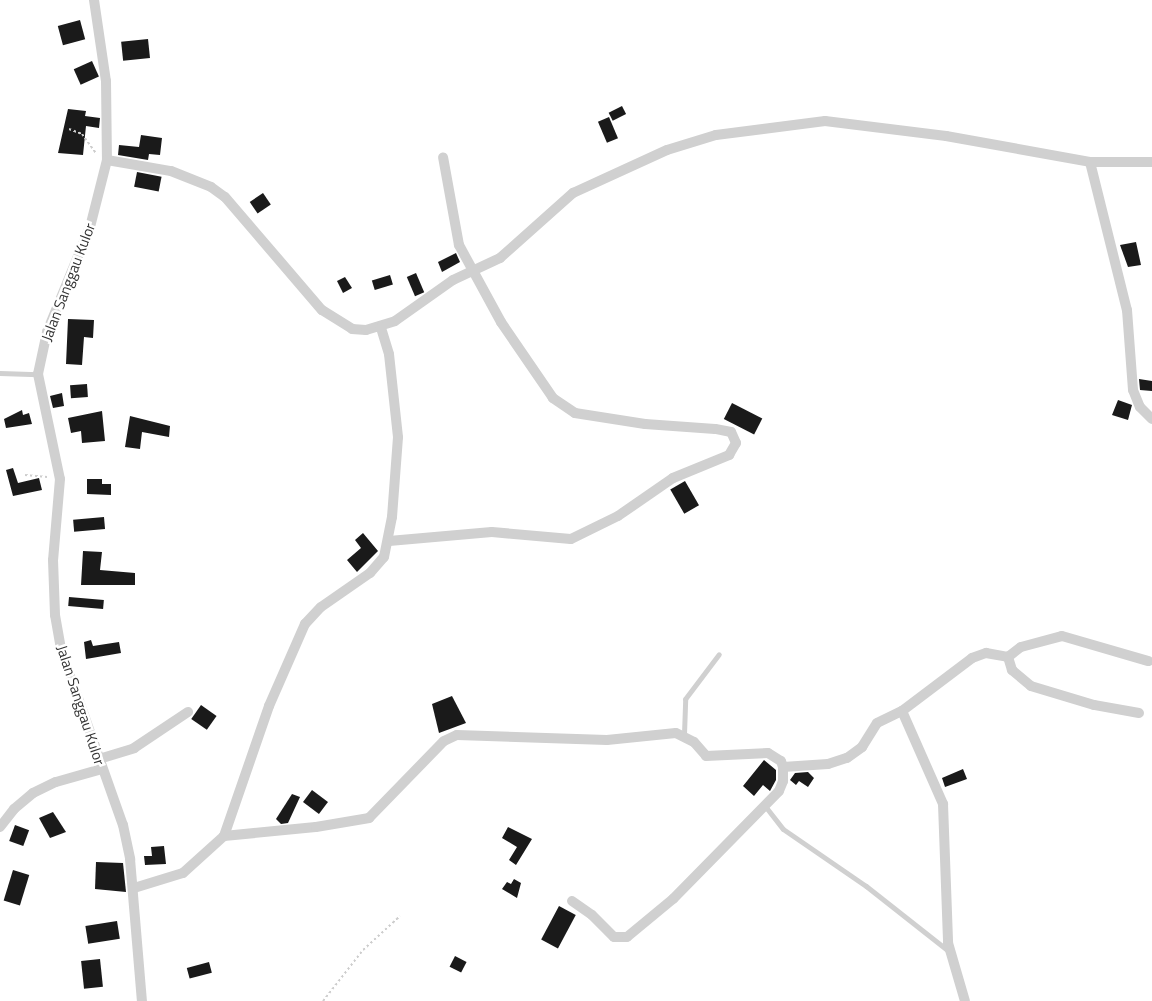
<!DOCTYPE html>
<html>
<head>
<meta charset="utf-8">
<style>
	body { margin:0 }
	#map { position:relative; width:1152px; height:1001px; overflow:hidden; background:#fff; font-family:"Titillium Web",sans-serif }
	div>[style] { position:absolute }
	.building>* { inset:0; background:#1a1a1a; transform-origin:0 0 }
	.path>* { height:2px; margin-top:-1px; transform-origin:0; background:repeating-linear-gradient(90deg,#cdcdcd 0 2.5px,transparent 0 5px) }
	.service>* { height:5px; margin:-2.5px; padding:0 2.5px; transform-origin:2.5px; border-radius:2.5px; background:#d0d0d0 }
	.minor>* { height:10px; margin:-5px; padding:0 5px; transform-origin:5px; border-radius:5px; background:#d0d0d0 }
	span { translate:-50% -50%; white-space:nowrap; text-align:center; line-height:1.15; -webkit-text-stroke:5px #fff; paint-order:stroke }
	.street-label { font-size:15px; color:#333 }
</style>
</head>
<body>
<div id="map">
	<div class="building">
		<i style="left:80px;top:20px;width:20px;height:23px;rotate:75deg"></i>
		<i style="left:148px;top:39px;width:19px;height:27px;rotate:84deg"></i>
		<i style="left:92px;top:61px;width:17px;height:20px;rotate:66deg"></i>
		<i style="left:622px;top:106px;width:9px;height:15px;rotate:63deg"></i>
		<i style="clip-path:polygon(68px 109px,86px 111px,85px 116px,100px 118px,99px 128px,86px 126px,83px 155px,58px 153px)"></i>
		<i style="left:609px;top:117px;width:23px;height:12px;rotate:67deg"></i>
		<i style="clip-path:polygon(141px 135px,162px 138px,160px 155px,149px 154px,148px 160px,118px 155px,119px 145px,139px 147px)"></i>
		<i style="left:137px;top:172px;width:25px;height:15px;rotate:11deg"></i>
		<i style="left:263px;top:193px;width:14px;height:16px;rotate:56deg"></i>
		<i style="clip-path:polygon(1136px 242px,1141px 265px,1128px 267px,1120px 245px)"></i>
		<i style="clip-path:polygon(456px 253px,460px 262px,442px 272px,438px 262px)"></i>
		<i style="left:416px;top:273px;width:21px;height:10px;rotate:67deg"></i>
		<i style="left:390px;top:275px;width:10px;height:19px;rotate:73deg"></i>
		<i style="clip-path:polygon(345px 277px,352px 288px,343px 293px,337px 281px)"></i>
		<i style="clip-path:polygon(68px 319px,94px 320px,93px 338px,84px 337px,82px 365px,66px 364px)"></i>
		<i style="clip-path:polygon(1139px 379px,1152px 381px,1152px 391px,1140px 390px)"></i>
		<i style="left:87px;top:384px;width:13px;height:17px;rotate:86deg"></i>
		<i style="clip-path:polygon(62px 393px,64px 406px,53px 408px,50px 396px)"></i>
		<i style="clip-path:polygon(1118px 400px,1132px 405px,1128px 420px,1112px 415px)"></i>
		<i style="left:732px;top:403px;width:34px;height:18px;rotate:27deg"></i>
		<i style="clip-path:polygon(22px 410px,23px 415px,29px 413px,32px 424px,6px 428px,4px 419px)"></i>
		<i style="clip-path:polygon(102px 411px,105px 441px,82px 443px,81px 431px,71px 433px,68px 418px)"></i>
		<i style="clip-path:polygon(130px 416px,170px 426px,169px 437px,142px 432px,140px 449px,125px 447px)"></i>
		<i style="clip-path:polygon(13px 468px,18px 483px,39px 478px,42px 490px,13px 496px,6px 470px)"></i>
		<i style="clip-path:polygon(87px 479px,102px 479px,102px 484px,111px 484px,111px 495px,87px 494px)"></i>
		<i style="left:685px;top:481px;width:28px;height:17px;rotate:60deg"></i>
		<i style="left:104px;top:517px;width:12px;height:31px;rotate:85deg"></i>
		<i style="clip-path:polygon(363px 533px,378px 551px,357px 572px,347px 560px,361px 548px,355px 540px)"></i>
		<i style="clip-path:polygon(83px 551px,102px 552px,100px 570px,135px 573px,135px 585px,81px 585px)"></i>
		<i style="left:69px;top:597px;width:35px;height:9px;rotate:5deg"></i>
		<i style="clip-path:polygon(91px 640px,93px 646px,119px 642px,121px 653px,86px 659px,84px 642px)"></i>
		<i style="clip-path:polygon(452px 696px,466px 723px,439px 733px,432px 704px)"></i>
		<i style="left:201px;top:705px;width:19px;height:17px;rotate:35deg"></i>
		<i style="clip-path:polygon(764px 760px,776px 770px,776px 780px,770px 791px,763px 785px,754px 796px,743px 786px)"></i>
		<i style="clip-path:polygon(963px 769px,967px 779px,945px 787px,942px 778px)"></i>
		<i style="clip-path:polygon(808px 772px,814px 778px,808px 787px,799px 781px,796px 785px,790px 780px,795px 773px)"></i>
		<i style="left:312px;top:790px;width:20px;height:15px;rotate:37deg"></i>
		<i style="clip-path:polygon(292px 794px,300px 797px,288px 823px,281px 824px,276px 819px)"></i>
		<i style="clip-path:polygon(53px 812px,66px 832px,50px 838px,39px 818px)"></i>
		<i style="left:15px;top:825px;width:15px;height:17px;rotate:20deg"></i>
		<i style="clip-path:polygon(508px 827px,532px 839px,516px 865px,509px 860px,517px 847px,502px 838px)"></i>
		<i style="clip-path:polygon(164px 846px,166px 864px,145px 865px,144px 856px,152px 856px,151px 847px)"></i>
		<i style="clip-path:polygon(96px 862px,123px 863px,126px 892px,95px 889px)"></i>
		<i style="left:13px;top:870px;width:17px;height:32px;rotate:17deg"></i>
		<i style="clip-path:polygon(514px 879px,521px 883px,517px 898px,502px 889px,507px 882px,511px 884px)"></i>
		<i style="left:559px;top:906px;width:19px;height:38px;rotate:28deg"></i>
		<i style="left:117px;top:921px;width:18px;height:32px;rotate:81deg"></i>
		<i style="left:455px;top:956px;width:13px;height:12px;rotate:27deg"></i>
		<i style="left:100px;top:959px;width:28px;height:19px;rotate:84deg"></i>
		<i style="left:209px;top:962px;width:11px;height:23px;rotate:75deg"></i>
	</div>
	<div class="path">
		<i style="left:69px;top:129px;width:14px;rotate:21deg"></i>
		<i style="left:82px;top:134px;width:24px;rotate:54deg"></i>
		<i style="left:25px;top:475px;width:25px;rotate:5deg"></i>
		<i style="left:323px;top:1001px;width:65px;rotate:-51.9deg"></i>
		<i style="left:363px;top:950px;width:50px;rotate:-42.6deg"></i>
	</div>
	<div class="service">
		<i style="left:0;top:373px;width:38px;rotate:2deg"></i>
		<i style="left:684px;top:734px;width:35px;rotate:-88deg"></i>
		<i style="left:685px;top:699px;width:56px;rotate:-52.9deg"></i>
		<i style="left:765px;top:806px;width:29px;rotate:52deg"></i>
		<i style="left:783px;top:829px;width:101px;rotate:34.5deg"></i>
		<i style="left:866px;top:886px;width:107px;rotate:38.2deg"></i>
	</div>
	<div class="minor">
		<i style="left:94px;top:0;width:82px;rotate:81.6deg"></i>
		<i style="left:106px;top:81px;width:79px;rotate:89.3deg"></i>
		<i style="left:107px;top:160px;width:69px;rotate:104.2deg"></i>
		<i style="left:90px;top:227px;width:113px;rotate:112.3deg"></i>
		<i style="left:47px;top:332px;width:43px;rotate:102.1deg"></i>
		<i style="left:38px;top:374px;width:107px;rotate:78.2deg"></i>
		<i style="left:60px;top:479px;width:81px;rotate:94.9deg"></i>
		<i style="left:53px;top:560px;width:55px;rotate:87.9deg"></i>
		<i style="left:55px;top:615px;width:39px;rotate:80deg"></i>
		<i style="left:62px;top:653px;width:182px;rotate:70.5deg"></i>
		<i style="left:123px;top:825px;width:35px;rotate:78deg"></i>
		<i style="left:130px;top:859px;width:143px;rotate:85.2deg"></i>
		<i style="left:107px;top:160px;width:65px;rotate:9.8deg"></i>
		<i style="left:171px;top:171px;width:43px;rotate:21.8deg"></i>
		<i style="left:211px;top:187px;width:17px;rotate:36deg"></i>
		<i style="left:225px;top:197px;width:149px;rotate:49.4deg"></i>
		<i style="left:322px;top:310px;width:36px;rotate:32deg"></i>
		<i style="left:352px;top:329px;width:14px;rotate:4deg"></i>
		<i style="left:366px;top:330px;width:30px;rotate:-17deg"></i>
		<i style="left:395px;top:321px;width:71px;rotate:-35.3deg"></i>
		<i style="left:453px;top:280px;width:52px;rotate:-25.1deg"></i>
		<i style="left:500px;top:258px;width:98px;rotate:-41.7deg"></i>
		<i style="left:573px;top:193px;width:103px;rotate:-24.6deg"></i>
		<i style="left:667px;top:150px;width:51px;rotate:-17deg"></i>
		<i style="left:716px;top:135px;width:110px;rotate:-7.3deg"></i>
		<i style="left:825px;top:121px;width:122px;rotate:7.1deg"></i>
		<i style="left:946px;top:136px;width:146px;rotate:10.2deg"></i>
		<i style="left:1090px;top:162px;width:62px"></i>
		<i style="left:1090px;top:162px;width:153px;rotate:76deg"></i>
		<i style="left:1127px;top:310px;width:80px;rotate:85.7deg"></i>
		<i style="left:1133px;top:390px;width:18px;rotate:68deg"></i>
		<i style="left:1140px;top:407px;width:17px;rotate:45deg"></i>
		<i style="left:389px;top:541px;width:103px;rotate:-5deg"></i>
		<i style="left:492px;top:532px;width:79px;rotate:5.1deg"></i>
		<i style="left:571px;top:539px;width:52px;rotate:-26.1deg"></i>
		<i style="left:618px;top:516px;width:67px;rotate:-34.6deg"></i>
		<i style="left:673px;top:478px;width:61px;rotate:-22.3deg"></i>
		<i style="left:729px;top:455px;width:14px;rotate:-60deg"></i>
		<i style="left:736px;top:443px;width:12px;rotate:-114deg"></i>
		<i style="left:731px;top:432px;width:16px;rotate:-169deg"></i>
		<i style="left:715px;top:429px;width:70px;rotate:-175.9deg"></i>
		<i style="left:645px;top:424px;width:71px;rotate:-171.1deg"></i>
		<i style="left:575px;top:413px;width:27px;rotate:-146deg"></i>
		<i style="left:553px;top:398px;width:92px;rotate:-124.4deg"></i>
		<i style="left:501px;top:322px;width:88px;rotate:-118.6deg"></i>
		<i style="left:459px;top:245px;width:89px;rotate:-100.3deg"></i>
		<i style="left:902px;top:711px;width:88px;rotate:-37.1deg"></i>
		<i style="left:972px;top:658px;width:15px;rotate:-20deg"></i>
		<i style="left:986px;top:653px;width:22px;rotate:10deg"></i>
		<i style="left:1139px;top:713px;width:46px;rotate:-169.9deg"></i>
		<i style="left:1094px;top:705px;width:66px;rotate:-163.2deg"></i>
		<i style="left:1031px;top:686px;width:25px;rotate:-140deg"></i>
		<i style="left:1012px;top:670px;width:14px;rotate:-107deg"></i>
		<i style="left:1008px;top:657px;width:16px;rotate:-38deg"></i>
		<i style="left:1021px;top:647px;width:42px;rotate:-15deg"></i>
		<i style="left:1062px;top:636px;width:90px;rotate:16.2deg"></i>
		<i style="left:99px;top:759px;width:37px;rotate:-17deg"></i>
		<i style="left:134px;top:748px;width:65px;rotate:-33.7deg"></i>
		<i style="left:0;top:827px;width:23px;rotate:-52deg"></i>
		<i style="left:14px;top:809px;width:25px;rotate:-40deg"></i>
		<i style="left:33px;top:793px;width:25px;rotate:-26deg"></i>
		<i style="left:56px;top:782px;width:48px;rotate:-15.8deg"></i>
		<i style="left:224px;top:836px;width:92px;rotate:-5.6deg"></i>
		<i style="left:316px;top:827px;width:54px;rotate:-9.6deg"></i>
		<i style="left:369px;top:818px;width:107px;rotate:-45.8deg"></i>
		<i style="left:444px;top:741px;width:14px;rotate:-25deg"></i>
		<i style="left:457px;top:735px;width:150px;rotate:1.9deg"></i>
		<i style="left:607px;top:740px;width:69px;rotate:-5.8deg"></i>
		<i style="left:676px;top:733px;width:20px;rotate:27deg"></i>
		<i style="left:694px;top:742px;width:18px;rotate:49deg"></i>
		<i style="left:706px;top:756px;width:62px;rotate:-2.8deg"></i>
		<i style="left:768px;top:753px;width:15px;rotate:32deg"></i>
		<i style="left:781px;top:761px;width:6px;rotate:72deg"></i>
		<i style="left:783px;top:767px;width:45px;rotate:-3.8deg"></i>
		<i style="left:828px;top:764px;width:20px;rotate:-18deg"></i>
		<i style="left:847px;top:758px;width:19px;rotate:-36deg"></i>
		<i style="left:862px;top:747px;width:28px;rotate:-58deg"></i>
		<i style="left:877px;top:723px;width:28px;rotate:-26deg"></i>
		<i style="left:902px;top:711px;width:102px;rotate:66.2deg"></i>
		<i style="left:943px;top:804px;width:139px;rotate:87.9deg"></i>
		<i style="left:948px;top:943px;width:60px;rotate:73.7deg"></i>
		<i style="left:134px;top:888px;width:51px;rotate:-17deg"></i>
		<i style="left:183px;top:873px;width:55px;rotate:-42.1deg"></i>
		<i style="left:224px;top:836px;width:138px;rotate:-70.9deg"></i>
		<i style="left:269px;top:706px;width:90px;rotate:-66.3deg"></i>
		<i style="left:305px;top:624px;width:23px;rotate:-47deg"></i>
		<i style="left:321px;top:607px;width:60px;rotate:-34.8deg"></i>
		<i style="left:370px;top:573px;width:21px;rotate:-49deg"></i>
		<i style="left:384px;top:557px;width:41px;rotate:-78.7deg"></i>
		<i style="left:392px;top:517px;width:80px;rotate:-85.7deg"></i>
		<i style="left:398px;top:437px;width:83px;rotate:-96.2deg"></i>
		<i style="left:389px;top:354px;width:28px;rotate:-107deg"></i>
		<i style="left:572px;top:901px;width:24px;rotate:35deg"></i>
		<i style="left:592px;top:915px;width:31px;rotate:45deg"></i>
		<i style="left:614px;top:937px;width:13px"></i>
		<i style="left:627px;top:937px;width:60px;rotate:-39.6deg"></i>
		<i style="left:673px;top:899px;width:151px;rotate:-45.5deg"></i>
		<i style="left:779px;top:791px;width:11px;rotate:-68deg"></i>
		<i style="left:783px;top:781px;width:14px;rotate:-90deg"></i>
	</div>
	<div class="street-label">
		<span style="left:68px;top:282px;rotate:-69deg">Jalan Sanggau Kulor</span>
		<span style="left:81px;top:705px;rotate:72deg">Jalan Sanggau Kulor</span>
	</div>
</div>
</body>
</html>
